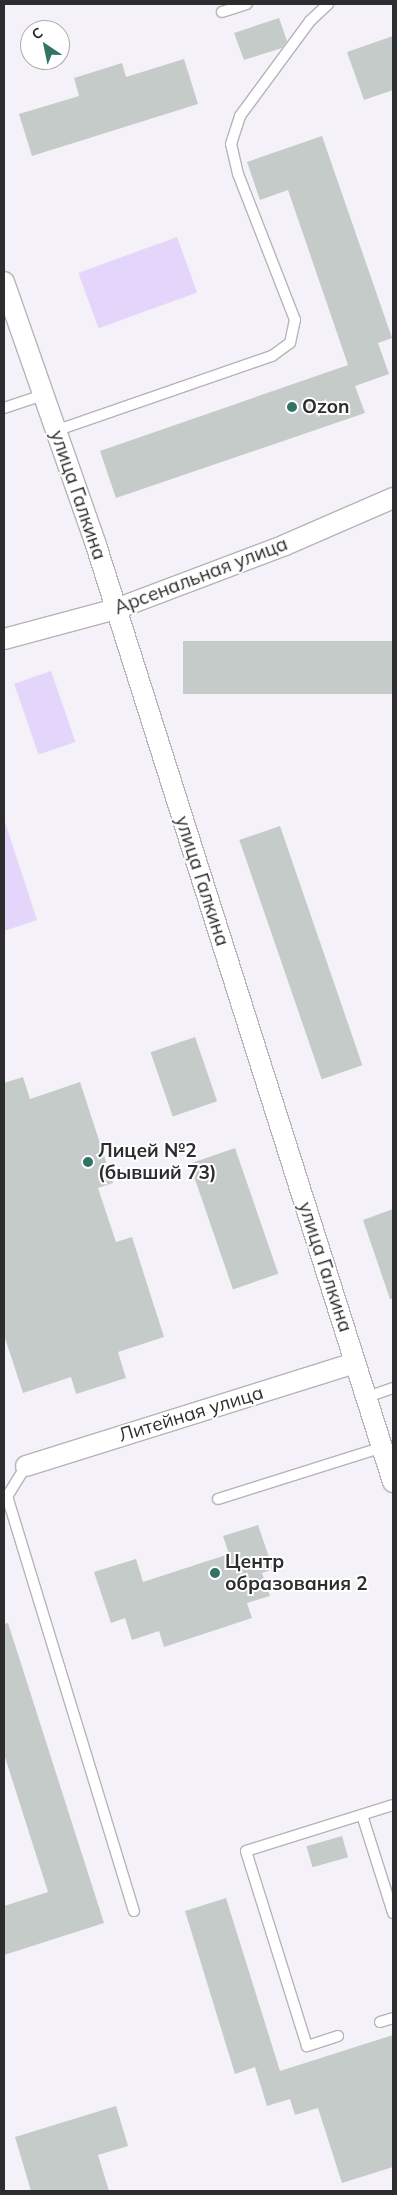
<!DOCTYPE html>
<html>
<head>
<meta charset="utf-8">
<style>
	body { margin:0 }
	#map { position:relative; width:397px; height:2195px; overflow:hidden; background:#f4f2f8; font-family:Mulish,sans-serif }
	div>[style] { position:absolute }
	.green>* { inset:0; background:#e3d6fa; transform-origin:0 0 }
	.building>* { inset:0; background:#c4cbc9; transform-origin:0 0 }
	.roads { filter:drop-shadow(1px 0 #b5b4b9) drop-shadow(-1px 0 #b5b4b9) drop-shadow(0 1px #b5b4b9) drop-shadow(0 -1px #b5b4b9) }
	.lane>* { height:10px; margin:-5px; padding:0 5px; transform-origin:5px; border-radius:5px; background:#fff }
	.street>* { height:20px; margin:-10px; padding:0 10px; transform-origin:10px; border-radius:10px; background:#fff }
	.dots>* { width:14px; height:14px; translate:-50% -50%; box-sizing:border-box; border:2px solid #fff; border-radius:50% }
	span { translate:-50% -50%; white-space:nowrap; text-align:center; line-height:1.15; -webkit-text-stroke:4px #fff; paint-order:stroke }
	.poi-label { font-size:19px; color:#2d2c2e; font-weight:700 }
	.left { translate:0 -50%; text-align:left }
	.street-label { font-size:19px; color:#2d2c2e }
	.frame { position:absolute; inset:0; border:5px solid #2d2c2e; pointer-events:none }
	.north { position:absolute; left:20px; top:20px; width:50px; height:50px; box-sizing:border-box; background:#fff; border:1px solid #ababab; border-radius:50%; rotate:326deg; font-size:14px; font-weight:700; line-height:20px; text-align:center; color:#2d2c2e }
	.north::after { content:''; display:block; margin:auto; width:18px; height:22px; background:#327464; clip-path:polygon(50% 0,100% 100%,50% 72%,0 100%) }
</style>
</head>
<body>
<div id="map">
	<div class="green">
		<i style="left:177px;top:237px;width:59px;height:105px;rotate:70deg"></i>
		<i style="left:51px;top:671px;width:75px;height:39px;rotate:71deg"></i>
		<i style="clip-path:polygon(4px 819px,37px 920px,4px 931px)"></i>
	</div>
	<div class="building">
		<i style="clip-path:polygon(279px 18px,287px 41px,282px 48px,244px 60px,234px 33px)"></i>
		<i style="clip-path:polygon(393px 36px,393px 90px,364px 100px,347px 52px)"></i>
		<i style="clip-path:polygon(184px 59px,198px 104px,32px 156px,19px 114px,79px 96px,74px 78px,122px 63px,126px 77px)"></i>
		<i style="clip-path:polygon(322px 136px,392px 338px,378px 343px,389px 374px,355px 386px,365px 413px,116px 498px,100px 451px,348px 365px,288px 190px,260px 200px,247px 162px)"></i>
		<i style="left:393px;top:641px;width:53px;height:210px;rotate:90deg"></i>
		<i style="left:280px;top:826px;width:253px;height:43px;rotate:71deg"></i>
		<i style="left:195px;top:1037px;width:68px;height:47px;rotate:71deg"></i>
		<i style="clip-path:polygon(23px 1077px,30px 1099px,80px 1082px,113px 1183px,98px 1188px,116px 1242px,132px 1237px,164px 1337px,118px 1352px,126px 1378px,76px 1394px,71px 1377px,23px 1393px,4px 1335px,4px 1083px)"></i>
		<i style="left:235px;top:1148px;width:133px;height:48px;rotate:71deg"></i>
		<i style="clip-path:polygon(393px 1209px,393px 1299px,390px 1299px,363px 1220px)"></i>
		<i style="clip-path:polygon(258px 1525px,273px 1569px,262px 1573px,270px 1596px,247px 1603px,252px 1618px,164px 1647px,159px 1631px,132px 1640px,125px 1618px,111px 1623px,94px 1572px,136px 1559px,143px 1582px,229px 1554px,223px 1536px)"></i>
		<i style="clip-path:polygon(8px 1623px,104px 1923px,4px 1955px,4px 1906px,48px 1892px,4px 1754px,4px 1624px)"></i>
		<i style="left:342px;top:1836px;width:22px;height:37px;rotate:74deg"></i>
		<i style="clip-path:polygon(226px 1898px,280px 2071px,393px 2035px,393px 2167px,342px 2183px,318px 2108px,295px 2115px,290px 2099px,267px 2106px,255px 2067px,235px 2074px,185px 1911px)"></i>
		<i style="clip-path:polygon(116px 2106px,128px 2146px,98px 2155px,109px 2191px,31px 2191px,15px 2137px)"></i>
	</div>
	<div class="roads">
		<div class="lane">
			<i style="left:222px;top:12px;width:26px;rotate:-18deg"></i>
			<i style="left:4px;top:408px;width:41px;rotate:-18.4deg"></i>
			<i style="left:55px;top:431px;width:230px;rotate:-19.1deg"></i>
			<i style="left:272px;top:356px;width:22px;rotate:-36deg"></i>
			<i style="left:290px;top:343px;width:24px;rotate:-78deg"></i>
			<i style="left:295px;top:320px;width:157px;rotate:-111.3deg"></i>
			<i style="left:238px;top:174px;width:31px;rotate:-103deg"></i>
			<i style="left:231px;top:144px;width:29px;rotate:-72deg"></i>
			<i style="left:240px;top:116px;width:118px;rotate:-53.6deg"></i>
			<i style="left:310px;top:21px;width:25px;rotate:-43deg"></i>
			<i style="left:367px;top:1397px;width:28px;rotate:-19deg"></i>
			<i style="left:26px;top:1466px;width:36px;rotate:122deg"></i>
			<i style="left:7px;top:1496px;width:434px;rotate:73deg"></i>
			<i style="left:218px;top:1499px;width:173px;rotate:-17.5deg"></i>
			<i style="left:362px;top:1815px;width:103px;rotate:72.4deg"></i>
			<i style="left:380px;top:2022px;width:14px;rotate:-17deg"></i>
			<i style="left:338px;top:2036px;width:33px;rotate:162deg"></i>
			<i style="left:307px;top:2046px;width:204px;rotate:-107.4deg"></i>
			<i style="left:246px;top:1851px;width:154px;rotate:-17.4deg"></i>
		</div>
		<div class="street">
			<i style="left:4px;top:282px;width:279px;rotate:70.7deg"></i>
			<i style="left:96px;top:545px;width:983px;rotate:72.41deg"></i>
			<i style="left:4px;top:639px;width:116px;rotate:-15deg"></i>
			<i style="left:116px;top:609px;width:181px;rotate:-20.7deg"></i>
			<i style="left:285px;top:545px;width:118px;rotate:-23.5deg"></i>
			<i style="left:26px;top:1466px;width:345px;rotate:-17.4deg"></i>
		</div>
	</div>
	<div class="dots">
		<i style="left:292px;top:407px;background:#327464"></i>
		<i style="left:88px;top:1162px;background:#327464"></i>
		<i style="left:215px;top:1573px;background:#327464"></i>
	</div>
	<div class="poi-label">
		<span class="left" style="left:302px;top:407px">Ozon</span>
		<span class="left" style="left:98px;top:1162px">Лицей №2<br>(бывший 73)</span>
		<span class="left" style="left:225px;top:1573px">Центр<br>образования 2</span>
	</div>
	<div class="street-label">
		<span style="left:78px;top:495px;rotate:71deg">улица Галкина</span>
		<span style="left:201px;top:576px;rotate:-21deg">Арсенальная улица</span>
		<span style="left:202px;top:881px;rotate:72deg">улица Галкина</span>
		<span style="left:325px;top:1267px;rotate:72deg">улица Галкина</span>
		<span style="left:191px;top:1414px;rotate:-17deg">Литейная улица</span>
	</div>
	<div class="frame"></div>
	<div class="north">С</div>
</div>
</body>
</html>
